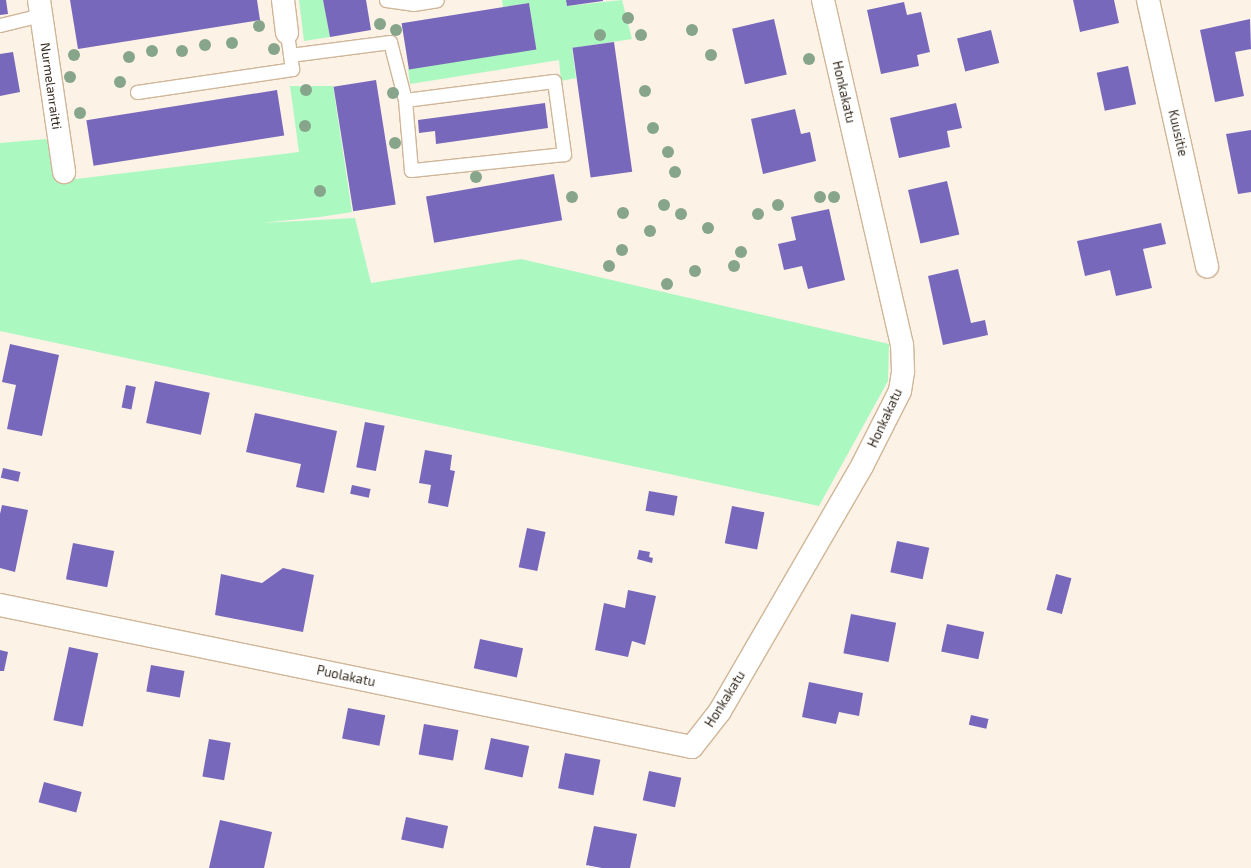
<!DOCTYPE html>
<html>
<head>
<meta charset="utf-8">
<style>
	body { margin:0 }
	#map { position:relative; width:1251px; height:868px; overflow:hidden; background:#fdf2e6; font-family:"Exo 2",sans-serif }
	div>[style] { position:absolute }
	.green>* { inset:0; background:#abf8c1 }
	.building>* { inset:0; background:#7768bb; transform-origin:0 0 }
	.roads { filter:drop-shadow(1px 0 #cfb699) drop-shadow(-1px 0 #cfb699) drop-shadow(0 1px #cfb699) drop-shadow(0 -1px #cfb699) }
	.service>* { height:13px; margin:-6.5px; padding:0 6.5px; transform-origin:6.5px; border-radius:6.5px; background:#fff }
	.minor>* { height:22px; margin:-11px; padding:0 11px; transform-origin:11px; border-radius:11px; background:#fff }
	.trees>* { width:12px; height:12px; margin:-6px; border-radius:50%; background:#87a58a }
	span { translate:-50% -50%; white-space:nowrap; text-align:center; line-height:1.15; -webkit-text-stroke:4px #fff; paint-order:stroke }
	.street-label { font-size:13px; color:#352b1f }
</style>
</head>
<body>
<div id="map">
	<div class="green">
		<i style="clip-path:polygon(299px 0,323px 0,330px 37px,304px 41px)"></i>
		<i style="clip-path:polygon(502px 0,566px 0,567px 6px,622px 0,632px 39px,572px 48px,576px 78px,561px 81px,559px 60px,410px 84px,408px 68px,536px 49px,529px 3px,503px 7px)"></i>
		<i style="clip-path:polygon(290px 86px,333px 86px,352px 212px,320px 217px,261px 223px,355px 218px,371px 283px,521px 259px,889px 344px,888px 381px,819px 506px,0 331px,0 143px,46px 139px,76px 179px,299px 152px)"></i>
	</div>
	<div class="building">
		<i style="clip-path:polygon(0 0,6px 0,8px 14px,0 15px)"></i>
		<i style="clip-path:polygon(70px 0,257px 0,260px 20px,78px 49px)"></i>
		<i style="clip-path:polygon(323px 0,366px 0,371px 30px,330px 37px)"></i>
		<i style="clip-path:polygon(566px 0,603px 0,603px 1px,567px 6px)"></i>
		<i style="clip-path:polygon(1073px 0,1114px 0,1119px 23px,1080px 32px)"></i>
		<i style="clip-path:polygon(904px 2px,907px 15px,921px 12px,930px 52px,917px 55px,919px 66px,881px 74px,867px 10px)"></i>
		<i style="left:529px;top:3px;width:47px;height:129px;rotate:81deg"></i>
		<i style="left:774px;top:19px;width:57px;height:43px;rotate:77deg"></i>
		<i style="clip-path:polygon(1250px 19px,1251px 49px,1235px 52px,1244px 96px,1215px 102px,1200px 30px)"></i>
		<i style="left:991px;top:30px;width:34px;height:35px;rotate:76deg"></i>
		<i style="left:614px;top:42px;width:131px;height:42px;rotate:82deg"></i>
		<i style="clip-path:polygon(13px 52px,20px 92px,0 96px,0 54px)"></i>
		<i style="left:1128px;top:66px;width:39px;height:32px;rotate:78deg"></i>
		<i style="left:376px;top:80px;width:126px;height:43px;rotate:81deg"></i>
		<i style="left:277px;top:90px;width:46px;height:193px;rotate:81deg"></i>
		<i style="clip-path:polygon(545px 103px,548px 128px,436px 144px,435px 131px,419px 133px,418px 120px)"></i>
		<i style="clip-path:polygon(956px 103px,962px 128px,947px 131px,950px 147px,899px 158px,890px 118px)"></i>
		<i style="clip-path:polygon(795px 109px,801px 134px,810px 132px,816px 161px,763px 174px,751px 119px)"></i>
		<i style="clip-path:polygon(1251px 130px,1251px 192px,1238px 194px,1226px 134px)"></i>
		<i style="left:554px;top:174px;width:47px;height:130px;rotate:80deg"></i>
		<i style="left:947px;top:181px;width:55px;height:40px;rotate:77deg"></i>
		<i style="clip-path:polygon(829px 209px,845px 280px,808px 289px,802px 266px,784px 270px,778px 244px,796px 240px,791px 217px)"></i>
		<i style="clip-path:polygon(1161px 223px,1166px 244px,1143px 249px,1152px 288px,1116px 296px,1110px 270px,1085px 276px,1077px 241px)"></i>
		<i style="clip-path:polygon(958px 269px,971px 323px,985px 320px,988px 335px,943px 345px,928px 276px)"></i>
		<i style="clip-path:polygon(10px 344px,59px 355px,42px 436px,7px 429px,16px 385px,2px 382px)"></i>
		<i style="left:155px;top:381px;width:56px;height:43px;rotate:12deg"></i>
		<i style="left:126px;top:385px;width:10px;height:23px;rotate:11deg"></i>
		<i style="clip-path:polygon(255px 413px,337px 431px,324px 493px,296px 487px,301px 464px,246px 452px)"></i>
		<i style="left:365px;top:422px;width:20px;height:46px;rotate:11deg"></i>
		<i style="clip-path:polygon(425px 450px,452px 455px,450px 470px,455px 471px,448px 507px,428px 503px,431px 485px,419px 483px)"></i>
		<i style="left:3px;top:468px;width:18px;height:10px;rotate:13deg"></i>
		<i style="left:352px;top:485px;width:19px;height:9px;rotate:12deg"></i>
		<i style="left:649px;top:491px;width:29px;height:20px;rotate:10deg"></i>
		<i style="clip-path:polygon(2px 505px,28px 510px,15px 572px,0 568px,0 514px)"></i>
		<i style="left:732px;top:506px;width:33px;height:38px;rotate:11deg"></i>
		<i style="left:527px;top:528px;width:19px;height:40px;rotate:12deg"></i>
		<i style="left:897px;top:541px;width:33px;height:32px;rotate:12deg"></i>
		<i style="left:73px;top:543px;width:42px;height:37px;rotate:11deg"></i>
		<i style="clip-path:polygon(639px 550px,650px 552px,649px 557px,653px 558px,652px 563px,637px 559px)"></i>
		<i style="clip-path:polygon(283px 568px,314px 575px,303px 632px,215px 615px,221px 574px,262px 583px)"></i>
		<i style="left:1056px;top:574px;width:16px;height:37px;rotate:15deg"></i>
		<i style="clip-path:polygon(628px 590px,656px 596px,645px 645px,632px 641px,628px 657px,595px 650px,604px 603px,625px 608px)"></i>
		<i style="left:851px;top:614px;width:46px;height:40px;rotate:11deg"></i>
		<i style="left:947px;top:624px;width:38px;height:28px;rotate:12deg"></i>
		<i style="left:480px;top:639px;width:44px;height:30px;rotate:12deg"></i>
		<i style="left:69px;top:647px;width:30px;height:75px;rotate:12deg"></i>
		<i style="clip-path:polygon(0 650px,8px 652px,4px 671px,0 671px)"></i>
		<i style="left:151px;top:665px;width:34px;height:27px;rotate:10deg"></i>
		<i style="clip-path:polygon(809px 682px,863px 693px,859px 716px,839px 712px,836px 724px,802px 717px)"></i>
		<i style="left:348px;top:708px;width:38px;height:31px;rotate:11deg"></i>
		<i style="left:971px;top:715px;width:18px;height:10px;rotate:13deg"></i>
		<i style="left:424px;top:724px;width:35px;height:31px;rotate:10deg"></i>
		<i style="left:491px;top:738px;width:39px;height:32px;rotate:12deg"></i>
		<i style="left:209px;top:739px;width:22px;height:38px;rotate:10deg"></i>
		<i style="left:565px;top:753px;width:36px;height:36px;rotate:11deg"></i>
		<i style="left:649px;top:771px;width:33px;height:30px;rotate:12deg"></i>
		<i style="left:44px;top:782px;width:39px;height:21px;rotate:15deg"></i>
		<i style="left:406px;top:817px;width:43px;height:23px;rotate:12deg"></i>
		<i style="clip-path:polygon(220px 820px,272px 832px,264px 868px,209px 868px)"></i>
		<i style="clip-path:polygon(594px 826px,637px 834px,630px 868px,602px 868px,586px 865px)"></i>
	</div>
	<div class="roads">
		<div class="service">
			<i style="left:386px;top:0;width:27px;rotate:8deg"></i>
			<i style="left:413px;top:4px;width:24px;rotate:-9deg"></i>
			<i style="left:0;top:25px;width:42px;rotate:-13.7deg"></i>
			<i style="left:290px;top:55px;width:101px;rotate:-7.4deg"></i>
			<i style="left:390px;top:42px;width:60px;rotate:75.5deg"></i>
			<i style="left:405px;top:100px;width:150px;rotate:-7.3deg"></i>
			<i style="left:554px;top:81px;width:74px;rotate:82.2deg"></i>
			<i style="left:564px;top:154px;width:154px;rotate:174deg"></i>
			<i style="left:411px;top:170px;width:70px;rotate:-94.9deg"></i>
			<i style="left:137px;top:92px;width:157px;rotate:-8.4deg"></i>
			<i style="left:292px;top:69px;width:36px;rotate:-98deg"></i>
		</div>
		<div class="minor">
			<i style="left:39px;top:0;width:174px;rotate:81.7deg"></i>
			<i style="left:283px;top:0;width:33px;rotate:83deg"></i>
			<i style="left:1148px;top:0;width:273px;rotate:77.5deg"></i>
			<i style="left:0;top:605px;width:706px;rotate:11.6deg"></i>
			<i style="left:692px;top:747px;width:46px;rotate:-52.1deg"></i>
			<i style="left:720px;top:711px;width:283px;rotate:-59.9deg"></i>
			<i style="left:862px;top:466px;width:84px;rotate:-63.1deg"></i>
			<i style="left:900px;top:391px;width:20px;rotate:-81deg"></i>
			<i style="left:903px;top:371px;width:26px;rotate:-92deg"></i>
			<i style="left:902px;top:345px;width:354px;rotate:-102.9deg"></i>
		</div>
	</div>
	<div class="trees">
		<i style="left:628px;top:18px"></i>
		<i style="left:380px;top:24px"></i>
		<i style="left:259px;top:26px"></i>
		<i style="left:396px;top:30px"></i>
		<i style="left:692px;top:30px"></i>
		<i style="left:600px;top:35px"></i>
		<i style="left:641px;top:35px"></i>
		<i style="left:232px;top:43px"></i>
		<i style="left:205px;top:45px"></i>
		<i style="left:274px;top:49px"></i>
		<i style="left:152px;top:51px"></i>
		<i style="left:182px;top:51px"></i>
		<i style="left:74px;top:55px"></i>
		<i style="left:711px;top:55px"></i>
		<i style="left:129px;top:57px"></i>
		<i style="left:809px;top:59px"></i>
		<i style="left:70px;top:77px"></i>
		<i style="left:120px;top:82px"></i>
		<i style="left:306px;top:90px"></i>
		<i style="left:645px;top:91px"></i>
		<i style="left:393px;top:93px"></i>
		<i style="left:80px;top:113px"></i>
		<i style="left:305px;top:126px"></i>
		<i style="left:653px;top:128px"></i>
		<i style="left:395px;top:143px"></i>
		<i style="left:668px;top:152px"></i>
		<i style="left:675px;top:172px"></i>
		<i style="left:476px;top:177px"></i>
		<i style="left:320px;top:191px"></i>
		<i style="left:572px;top:197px"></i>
		<i style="left:820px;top:197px"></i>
		<i style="left:834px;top:197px"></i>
		<i style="left:664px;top:205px"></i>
		<i style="left:778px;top:205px"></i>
		<i style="left:623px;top:213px"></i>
		<i style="left:681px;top:214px"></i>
		<i style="left:758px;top:214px"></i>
		<i style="left:708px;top:228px"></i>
		<i style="left:650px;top:231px"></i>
		<i style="left:622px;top:250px"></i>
		<i style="left:741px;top:252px"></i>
		<i style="left:609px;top:266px"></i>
		<i style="left:734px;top:266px"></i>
		<i style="left:695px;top:271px"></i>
		<i style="left:667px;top:284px"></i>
	</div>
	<div class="street-label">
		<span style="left:51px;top:86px;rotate:82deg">Nurmelanraitti</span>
		<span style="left:844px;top:92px;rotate:77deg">Honkakatu</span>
		<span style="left:1178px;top:133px;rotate:77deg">Kuusitie</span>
		<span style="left:885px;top:418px;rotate:-65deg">Honkakatu</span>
		<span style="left:346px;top:676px;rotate:12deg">Puolakatu</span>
		<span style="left:725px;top:699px;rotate:-58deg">Honkakatu</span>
	</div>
</div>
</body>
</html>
